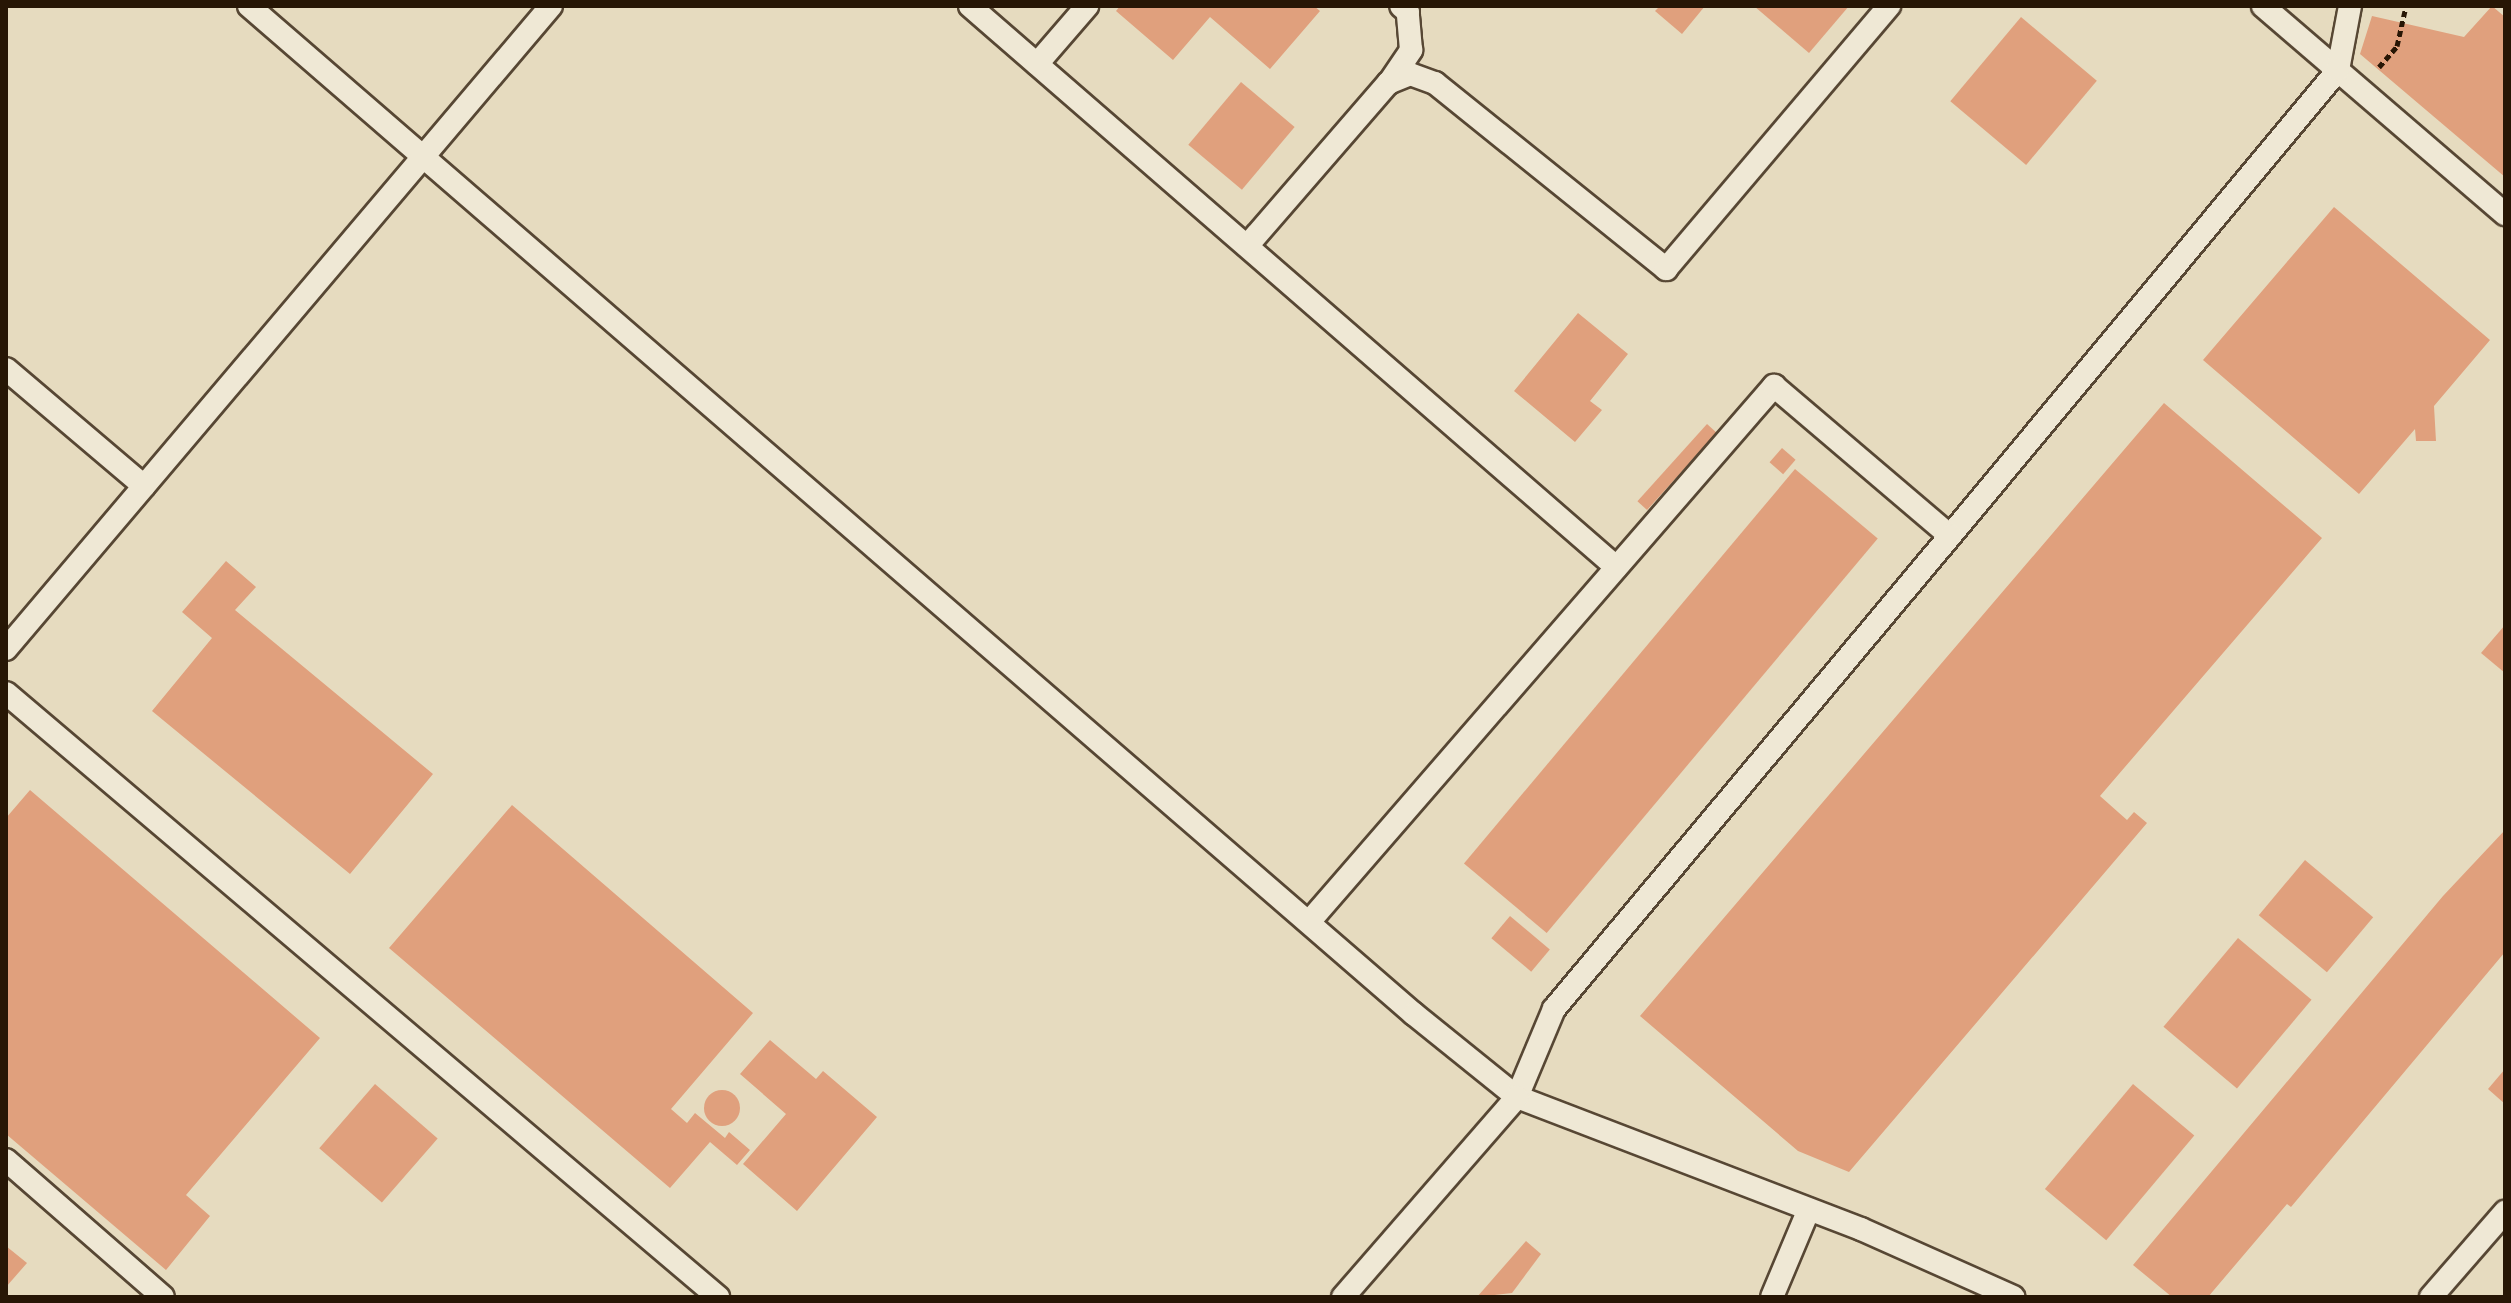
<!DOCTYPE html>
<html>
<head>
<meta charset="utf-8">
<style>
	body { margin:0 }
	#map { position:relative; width:2511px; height:1303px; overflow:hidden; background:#e6dbbf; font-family:"IM FELL French Canon",serif }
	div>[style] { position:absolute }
	.building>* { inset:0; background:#e0a07d; transform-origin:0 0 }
	.round { border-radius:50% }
	.path>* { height:5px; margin-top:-2.5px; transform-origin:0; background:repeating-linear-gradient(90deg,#271605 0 6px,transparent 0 10px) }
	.roads { filter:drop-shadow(2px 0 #574734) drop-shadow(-2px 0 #574734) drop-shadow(0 2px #574734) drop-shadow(0 -2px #574734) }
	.lane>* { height:22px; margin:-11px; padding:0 11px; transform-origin:11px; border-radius:11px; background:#efe8d5 }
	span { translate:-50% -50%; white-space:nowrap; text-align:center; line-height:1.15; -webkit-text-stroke:6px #efe8d5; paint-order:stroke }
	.frame { position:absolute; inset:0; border:8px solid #271605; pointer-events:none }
</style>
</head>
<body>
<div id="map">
	<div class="building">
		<i style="clip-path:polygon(1120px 6px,1314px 6px,1320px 11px,1270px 69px,1210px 17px,1173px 60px,1116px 11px)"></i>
		<i style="clip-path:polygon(1660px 6px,1705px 6px,1682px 34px,1655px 11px)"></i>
		<i style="clip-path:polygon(1754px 6px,1849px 6px,1809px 53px)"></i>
		<i style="clip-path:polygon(2492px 6px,2505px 17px,2505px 177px,2360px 54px,2372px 16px,2464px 37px)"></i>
		<i style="left:2021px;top:17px;width:99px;height:110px;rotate:40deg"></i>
		<i style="left:1241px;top:82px;width:70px;height:82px;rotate:40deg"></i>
		<i style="clip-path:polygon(2334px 207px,2490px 340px,2434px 406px,2436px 441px,2416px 441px,2415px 429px,2359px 494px,2203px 360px)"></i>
		<i style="clip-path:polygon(1578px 313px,1628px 354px,1590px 401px,1602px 410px,1575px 442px,1514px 391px)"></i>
		<i style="clip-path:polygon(2164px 403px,2322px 538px,2100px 796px,2127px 820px,2134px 812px,2147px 823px,1849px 1172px,1798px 1151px,1640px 1016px)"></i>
		<i style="left:1707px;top:424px;width:13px;height:104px;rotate:42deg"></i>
		<i style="left:1782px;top:448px;width:18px;height:19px;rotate:41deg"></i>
		<i style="left:1795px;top:469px;width:108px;height:515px;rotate:40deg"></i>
		<i style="clip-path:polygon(226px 561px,256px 587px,235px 610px,433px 774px,350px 874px,152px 711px,212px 638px,182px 612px)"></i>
		<i style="clip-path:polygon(2505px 625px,2505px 673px,2481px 653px)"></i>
		<i style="clip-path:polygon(30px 790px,320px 1038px,186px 1195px,210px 1216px,166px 1270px,6px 1134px,6px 818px)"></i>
		<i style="clip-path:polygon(512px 805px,753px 1013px,671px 1109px,687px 1123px,695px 1113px,725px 1138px,729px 1132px,750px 1150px,737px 1165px,710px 1142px,670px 1188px,389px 948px)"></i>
		<i style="clip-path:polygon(2505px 830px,2505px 952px,2291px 1207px,2287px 1204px,2208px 1297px,2172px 1297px,2133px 1265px,2443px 896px)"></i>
		<i style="left:2305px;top:860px;width:89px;height:72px;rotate:40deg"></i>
		<i style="left:1510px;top:916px;width:52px;height:29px;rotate:40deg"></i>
		<i style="left:2238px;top:938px;width:96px;height:116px;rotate:40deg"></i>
		<i style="clip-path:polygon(770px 1040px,816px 1079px,823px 1071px,877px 1117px,797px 1211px,743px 1164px,786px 1114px,740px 1074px)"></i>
		<i style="clip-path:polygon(2505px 1069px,2505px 1104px,2488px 1089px)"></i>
		<i style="left:375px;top:1084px;width:83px;height:85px;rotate:41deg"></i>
		<i style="left:2133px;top:1084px;width:80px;height:137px;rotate:40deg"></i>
		<i class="round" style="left:704px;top:1090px;width:36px;height:36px"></i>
		<i style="clip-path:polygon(1526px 1241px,1541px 1254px,1512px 1293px,1477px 1297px)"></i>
		<i style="clip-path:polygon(6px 1246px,27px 1263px,6px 1287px)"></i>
	</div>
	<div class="path">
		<i style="left:2379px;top:67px;width:28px;rotate:-49deg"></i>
		<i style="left:2397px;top:46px;width:41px;rotate:-77.3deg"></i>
	</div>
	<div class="roads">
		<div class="lane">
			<i style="left:249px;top:6px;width:1541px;rotate:40.87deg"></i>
			<i style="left:1414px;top:1014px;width:132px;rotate:38.9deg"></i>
			<i style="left:1517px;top:1097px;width:368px;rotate:21deg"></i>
			<i style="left:1861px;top:1229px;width:167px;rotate:24deg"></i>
			<i style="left:970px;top:6px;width:856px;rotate:40.97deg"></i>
			<i style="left:2263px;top:6px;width:319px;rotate:40.7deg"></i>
			<i style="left:1037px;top:64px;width:77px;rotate:-49.2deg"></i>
			<i style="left:1389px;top:83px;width:40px;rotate:-56deg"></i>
			<i style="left:1411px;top:50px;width:38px;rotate:-95deg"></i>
			<i style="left:1408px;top:12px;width:9px;rotate:-139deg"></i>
			<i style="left:1247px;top:246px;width:216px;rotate:-49.1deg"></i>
			<i style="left:1388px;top:83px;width:24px;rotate:-22deg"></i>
			<i style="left:1410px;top:74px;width:27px;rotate:20deg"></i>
			<i style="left:1435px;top:83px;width:297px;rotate:38.8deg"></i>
			<i style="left:1666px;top:269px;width:345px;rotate:-49.7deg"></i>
			<i style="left:6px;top:369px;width:181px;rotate:40.3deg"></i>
			<i style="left:1950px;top:536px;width:606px;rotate:-50.22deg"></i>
			<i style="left:2338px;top:70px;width:65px;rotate:-79.4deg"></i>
			<i style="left:6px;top:649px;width:843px;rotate:-49.72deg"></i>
			<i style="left:6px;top:693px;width:934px;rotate:40.31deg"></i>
			<i style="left:1309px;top:922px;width:710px;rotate:-49.06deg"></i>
			<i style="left:1774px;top:386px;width:231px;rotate:40.4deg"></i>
			<i style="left:1950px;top:536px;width:617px;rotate:129.94deg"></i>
			<i style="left:1554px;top:1009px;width:95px;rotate:112.8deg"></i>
			<i style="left:1517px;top:1097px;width:265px;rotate:131deg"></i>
			<i style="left:6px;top:1160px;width:208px;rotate:41.1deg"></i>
			<i style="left:1772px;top:1297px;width:95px;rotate:-67.2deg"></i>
			<i style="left:2431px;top:1297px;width:113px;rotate:-49deg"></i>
		</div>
	</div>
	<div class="frame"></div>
</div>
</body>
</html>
